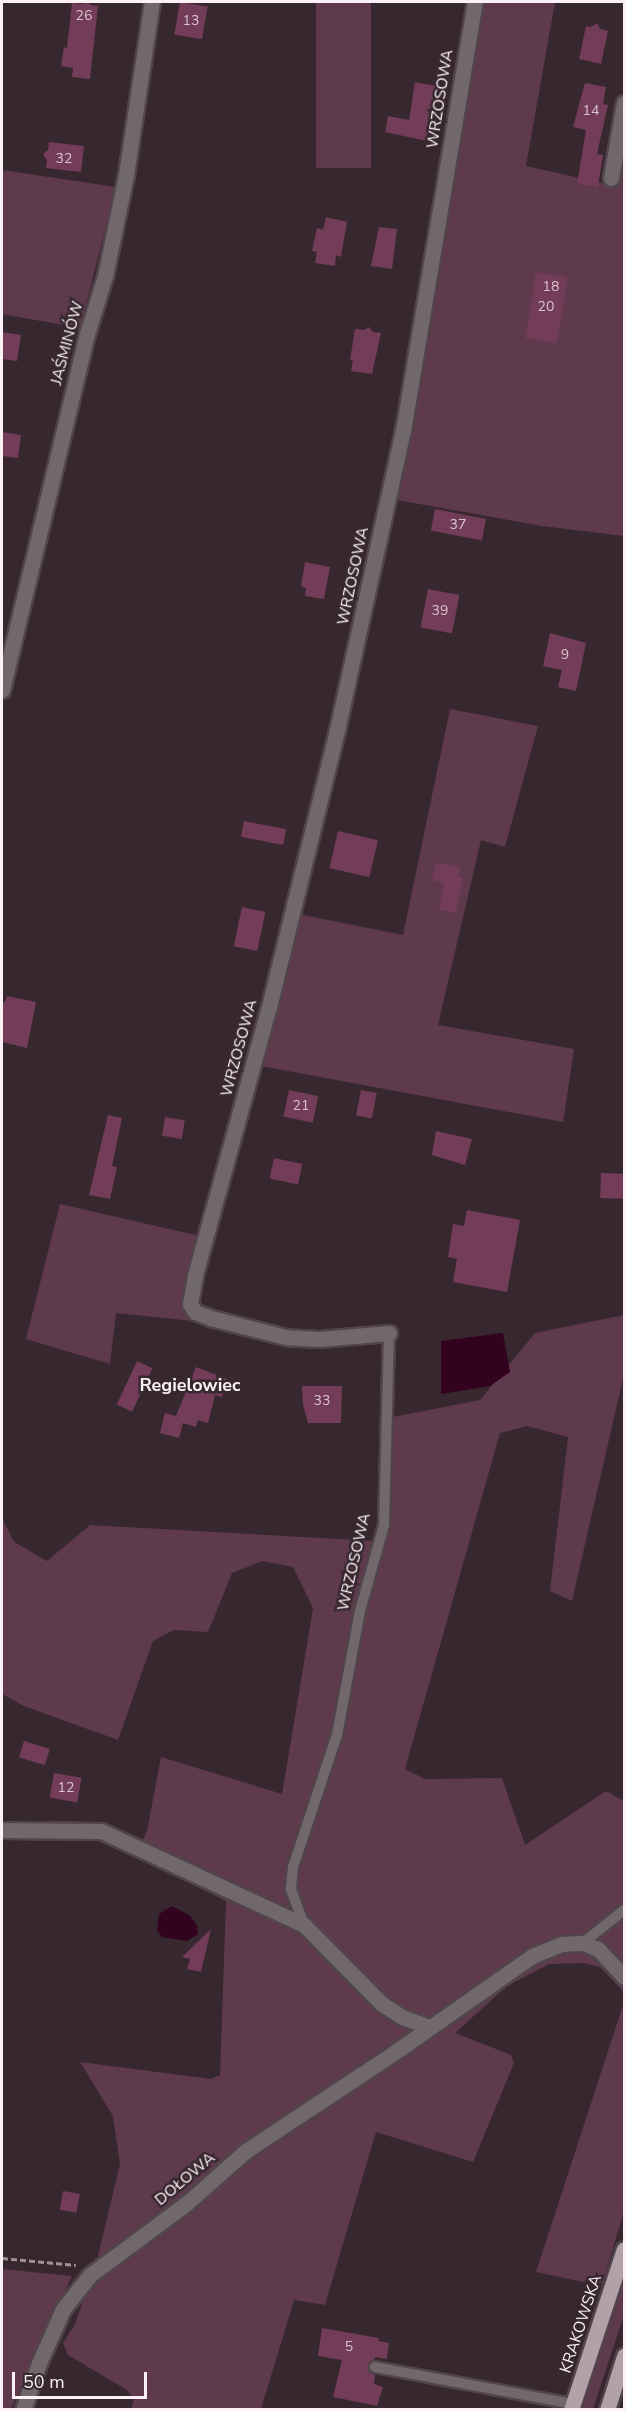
<!DOCTYPE html>
<html>
<head>
<meta charset="utf-8">
<style>
	body { margin:0 }
	#map { position:relative; width:626px; height:2411px; overflow:hidden; background:#37282f; font-family:"Nunito Sans",sans-serif }
	div>[style] { position:absolute }
	.green>* { inset:0; background:#5e3a4c; transform-origin:0 0 }
	.water>* { inset:0; background:#33021f }
	.building>* { inset:0; background:#733c58; transform-origin:0 0 }
	.path>* { height:3px; margin-top:-1.5px; transform-origin:0; background:repeating-linear-gradient(90deg,#9e9197 0 6px,transparent 0 9px) }
	.roads { filter:drop-shadow(2px 0 #52444b) drop-shadow(-2px 0 #52444b) drop-shadow(0 2px #52444b) drop-shadow(0 -2px #52444b) }
	.lane>* { height:10px; margin:-5px; padding:0 5px; transform-origin:5px; border-radius:5px; background:#70686b }
	.street>* { height:15px; margin:-7.5px; padding:0 7.5px; transform-origin:7.5px; border-radius:7.5px; background:#70686b }
	.primary>* { height:15px; margin:-7.5px; padding:0 7.5px; transform-origin:7.5px; border-radius:7.5px; background:#b1a2a9 }
	span { translate:-50% -50%; white-space:nowrap; text-align:center; line-height:1.15; -webkit-text-stroke:5px #37282f; paint-order:stroke }
	.number-label { font-size:14px; color:#d9c4ce }
	.number-label span { -webkit-text-stroke-width:0 }
	.street-label { font-size:16px; color:#fbf1f6 }
	.neighbourhood-label { font-size:18px; color:#fbf1f6; font-weight:700 }
	.frame { position:absolute; inset:0; border:3px solid #fbf1f6; pointer-events:none }
	.scale { position:absolute; left:12px; top:2372px; width:135px; height:27px; box-sizing:border-box; border:3px solid #fbf1f6; border-top:0; padding-left:8px; font-size:18px; line-height:21px; white-space:nowrap; color:#fbf1f6; -webkit-text-stroke:4px #37282f; paint-order:stroke }
</style>
</head>
<body>
<div id="map">
	<div class="green">
		<i style="left:316px;top:2px;width:55px;height:166px"></i>
		<i style="clip-path:polygon(482px 2px,555px 2px,526px 166px,616px 186px,624px 153px,624px 536px,542px 526px,397px 500px)"></i>
		<i style="clip-path:polygon(2px 170px,116px 187px,80px 328px,2px 314px)"></i>
		<i style="clip-path:polygon(450px 709px,538px 726px,505px 847px,481px 840px,438px 1025px,574px 1049px,563px 1122px,261px 1066px,298px 914px,403px 935px)"></i>
		<i style="clip-path:polygon(60px 1204px,200px 1236px,193px 1321px,116px 1313px,110px 1364px,26px 1339px)"></i>
		<i style="clip-path:polygon(624px 1315px,624px 1374px,572px 1601px,550px 1591px,568px 1437px,527px 1426px,500px 1433px,405px 1769px,425px 1779px,502px 1778px,525px 1845px,606px 1791px,624px 1801px,624px 1992px,600px 1967px,583px 1963px,549px 1964px,507px 1986px,455px 2033px,511px 2055px,514px 2063px,473px 2162px,376px 2132px,325px 2305px,294px 2300px,261px 2409px,131px 2409px,134px 2400px,127px 2390px,68px 2355px,63px 2343px,74px 2326px,85px 2296px,112px 2267px,127px 2260px,98px 2256px,120px 2164px,113px 2116px,80px 2062px,211px 2079px,220px 2075px,226px 1901px,136px 1855px,147px 1831px,161px 1757px,282px 1794px,313px 1608px,293px 1567px,262px 1561px,232px 1573px,208px 1632px,174px 1630px,153px 1641px,118px 1740px,24px 1706px,2px 1694px,2px 1518px,14px 1542px,47px 1561px,90px 1525px,374px 1541px,393px 1417px,480px 1400px,535px 1333px)"></i>
		<i style="clip-path:polygon(624px 2002px,624px 2211px,602px 2286px,536px 2272px)"></i>
		<i style="clip-path:polygon(2px 2269px,72px 2276px,11px 2409px,2px 2409px)"></i>
		<i style="clip-path:polygon(624px 2281px,624px 2315px,593px 2409px,582px 2409px)"></i>
	</div>
	<div class="water">
		<i style="clip-path:polygon(503px 1333px,510px 1372px,490px 1386px,441px 1394px,441px 1341px)"></i>
		<i style="clip-path:polygon(172px 1906px,189px 1915px,197px 1925px,198px 1934px,187px 1941px,162px 1937px,157px 1930px,159px 1914px)"></i>
	</div>
	<div class="building">
		<i style="clip-path:polygon(87px 2px,91px 5px,98px 6px,90px 79px,72px 77px,73px 68px,61px 66px,64px 47px,67px 48px,72px 3px,83px 4px)"></i>
		<i style="left:180px;top:2px;width:28px;height:33px;rotate:10deg"></i>
		<i style="clip-path:polygon(597px 23px,600px 29px,608px 31px,601px 64px,579px 59px,586px 26px,591px 27px)"></i>
		<i style="clip-path:polygon(415px 82px,436px 86px,427px 141px,385px 132px,388px 116px,409px 120px)"></i>
		<i style="clip-path:polygon(585px 83px,606px 87px,603px 104px,608px 105px,597px 154px,603px 155px,598px 187px,577px 184px,586px 130px,573px 127px)"></i>
		<i style="clip-path:polygon(49px 142px,84px 146px,81px 172px,46px 168px,47px 161px,43px 154px,48px 150px)"></i>
		<i style="clip-path:polygon(326px 217px,347px 222px,341px 257px,336px 255px,335px 266px,315px 263px,317px 252px,312px 251px,317px 228px,323px 230px)"></i>
		<i style="clip-path:polygon(379px 227px,397px 229px,392px 269px,371px 266px)"></i>
		<i style="left:536px;top:272px;width:32px;height:67px;rotate:9deg"></i>
		<i style="clip-path:polygon(369px 327px,373px 332px,381px 333px,372px 374px,351px 371px,353px 361px,350px 360px,355px 329px,364px 330px)"></i>
		<i style="clip-path:polygon(2px 332px,21px 335px,17px 361px,2px 359px)"></i>
		<i style="clip-path:polygon(2px 432px,21px 435px,18px 458px,2px 456px)"></i>
		<i style="left:435px;top:509px;width:52px;height:22px;rotate:11deg"></i>
		<i style="clip-path:polygon(305px 562px,330px 567px,324px 599px,305px 596px,306px 588px,301px 586px)"></i>
		<i style="left:428px;top:589px;width:32px;height:39px;rotate:11deg"></i>
		<i style="clip-path:polygon(550px 633px,586px 643px,576px 691px,558px 687px,562px 670px,543px 666px)"></i>
		<i style="left:244px;top:821px;width:43px;height:16px;rotate:11deg"></i>
		<i style="left:338px;top:831px;width:41px;height:38px;rotate:13deg"></i>
		<i style="clip-path:polygon(436px 863px,460px 867px,458px 877px,463px 878px,456px 913px,439px 910px,444px 883px,432px 880px)"></i>
		<i style="left:242px;top:907px;width:24px;height:40px;rotate:12deg"></i>
		<i style="clip-path:polygon(7px 996px,36px 1002px,27px 1048px,2px 1042px,2px 1002px,5px 1002px)"></i>
		<i style="left:289px;top:1090px;width:30px;height:27px;rotate:12deg"></i>
		<i style="left:361px;top:1090px;width:16px;height:26px;rotate:11deg"></i>
		<i style="clip-path:polygon(108px 1115px,122px 1118px,112px 1166px,117px 1167px,110px 1199px,89px 1195px)"></i>
		<i style="left:165px;top:1117px;width:20px;height:19px;rotate:9deg"></i>
		<i style="clip-path:polygon(436px 1131px,472px 1139px,465px 1165px,432px 1155px)"></i>
		<i style="left:274px;top:1158px;width:29px;height:21px;rotate:12deg"></i>
		<i style="left:601px;top:1173px;width:23px;height:25px;rotate:2deg"></i>
		<i style="clip-path:polygon(467px 1210px,520px 1220px,507px 1292px,453px 1282px,457px 1259px,448px 1257px,453px 1224px,464px 1226px)"></i>
		<i style="left:137px;top:1361px;width:17px;height:48px;rotate:25deg"></i>
		<i style="clip-path:polygon(196px 1367px,229px 1380px,222px 1397px,215px 1395px,208px 1423px,198px 1420px,196px 1427px,183px 1423px,179px 1438px,160px 1433px,165px 1413px,176px 1416px)"></i>
		<i style="clip-path:polygon(302px 1386px,342px 1386px,341px 1423px,308px 1423px,303px 1405px)"></i>
		<i style="left:24px;top:1741px;width:27px;height:17px;rotate:17deg"></i>
		<i style="left:54px;top:1773px;width:28px;height:25px;rotate:10deg"></i>
		<i style="clip-path:polygon(211px 1929px,201px 1972px,187px 1969px,190px 1959px,182px 1957px)"></i>
		<i style="left:63px;top:2191px;width:17px;height:19px;rotate:10deg"></i>
		<i style="clip-path:polygon(322px 2328px,379px 2338px,378px 2341px,389px 2343px,387px 2359px,376px 2357px,368px 2366px,370px 2372px,375px 2375px,374px 2384px,383px 2387px,377px 2406px,333px 2397px,342px 2360px,318px 2356px)"></i>
	</div>
	<div class="path">
		<i style="left:2px;top:2258px;width:74px;rotate:5.4deg"></i>
	</div>
	<div class="roads">
		<div class="lane">
			<i style="left:304px;top:1925px;width:38px;rotate:-110deg"></i>
			<i style="left:291px;top:1889px;width:22px;rotate:-85deg"></i>
			<i style="left:293px;top:1867px;width:139px;rotate:-71.6deg"></i>
			<i style="left:337px;top:1735px;width:126px;rotate:-79.5deg"></i>
			<i style="left:360px;top:1611px;width:89px;rotate:-74.4deg"></i>
			<i style="left:384px;top:1525px;width:192px;rotate:-88.5deg"></i>
			<i style="left:583px;top:1943px;width:53px;rotate:-38.8deg"></i>
			<i style="left:375px;top:2367px;width:201px;rotate:10.6deg"></i>
		</div>
		<div class="street">
			<i style="left:611px;top:178px;width:76px;rotate:-80.2deg"></i>
			<i style="left:2px;top:690px;width:366px;rotate:-76.6deg"></i>
			<i style="left:87px;top:334px;width:61px;rotate:-72.8deg"></i>
			<i style="left:105px;top:276px;width:103px;rotate:-78.3deg"></i>
			<i style="left:126px;top:175px;width:175px;rotate:-81.5deg"></i>
			<i style="left:389px;top:1333px;width:70px;rotate:175.1deg"></i>
			<i style="left:319px;top:1339px;width:33px;rotate:-177deg"></i>
			<i style="left:286px;top:1337px;width:77px;rotate:-165.8deg"></i>
			<i style="left:211px;top:1318px;width:17px;rotate:-159deg"></i>
			<i style="left:195px;top:1312px;width:9px;rotate:-122deg"></i>
			<i style="left:190px;top:1304px;width:29px;rotate:-80deg"></i>
			<i style="left:195px;top:1275px;width:278px;rotate:-74.6deg"></i>
			<i style="left:269px;top:1007px;width:285px;rotate:-76.2deg"></i>
			<i style="left:337px;top:730px;width:306px;rotate:-77.6deg"></i>
			<i style="left:403px;top:431px;width:435px;rotate:-80.5deg"></i>
			<i style="left:2px;top:1830px;width:99px;rotate:0.6deg"></i>
			<i style="left:101px;top:1831px;width:69px;rotate:24.7deg"></i>
			<i style="left:164px;top:1860px;width:154px;rotate:24.9deg"></i>
			<i style="left:304px;top:1925px;width:111px;rotate:45.4deg"></i>
			<i style="left:382px;top:2004px;width:24px;rotate:33deg"></i>
			<i style="left:402px;top:2017px;width:30px;rotate:20deg"></i>
			<i style="left:23px;top:2410px;width:50px;rotate:-71.2deg"></i>
			<i style="left:39px;top:2363px;width:59px;rotate:-66deg"></i>
			<i style="left:63px;top:2309px;width:43px;rotate:-51.5deg"></i>
			<i style="left:90px;top:2275px;width:121px;rotate:-36.6deg"></i>
			<i style="left:187px;top:2203px;width:80px;rotate:-41.5deg"></i>
			<i style="left:247px;top:2150px;width:181px;rotate:-33.5deg"></i>
			<i style="left:398px;top:2050px;width:164px;rotate:-35deg"></i>
			<i style="left:532px;top:1956px;width:31px;rotate:-22deg"></i>
			<i style="left:561px;top:1944px;width:22px;rotate:-3deg"></i>
			<i style="left:583px;top:1943px;width:16px;rotate:22deg"></i>
			<i style="left:598px;top:1949px;width:38px;rotate:47deg"></i>
		</div>
		<div class="primary">
			<i style="left:571px;top:2410px;width:169px;rotate:-71.8deg"></i>
			<i style="left:607px;top:2410px;width:57px;rotate:-72.5deg"></i>
		</div>
	</div>
	<div class="number-label">
		<span style="left:84px;top:16px">26</span>
		<span style="left:191px;top:21px">13</span>
		<span style="left:591px;top:111px">14</span>
		<span style="left:64px;top:159px">32</span>
		<span style="left:551px;top:287px">18</span>
		<span style="left:546px;top:307px">20</span>
		<span style="left:458px;top:525px">37</span>
		<span style="left:440px;top:611px">39</span>
		<span style="left:565px;top:655px">9</span>
		<span style="left:301px;top:1106px">21</span>
		<span style="left:322px;top:1401px">33</span>
		<span style="left:66px;top:1788px">12</span>
		<span style="left:349px;top:2347px">5</span>
	</div>
	<div class="street-label">
		<span style="left:440px;top:99px;rotate:-81deg">WRZOSOWA</span>
		<span style="left:67px;top:343px;rotate:-75deg">JAŚMINÓW</span>
		<span style="left:353px;top:576px;rotate:-78deg">WRZOSOWA</span>
		<span style="left:239px;top:1048px;rotate:-75deg">WRZOSOWA</span>
		<span style="left:354px;top:1562px;rotate:-77deg">WRZOSOWA</span>
		<span style="left:185px;top:2179px;rotate:-40deg">DOŁOWA</span>
		<span style="left:581px;top:2324px;rotate:-72deg">KRAKOWSKA</span>
	</div>
	<div class="neighbourhood-label">
		<span style="left:190px;top:1385px">Regielowiec</span>
	</div>
	<div class="frame"></div>
	<div class="scale">50 m</div>
</div>
</body>
</html>
